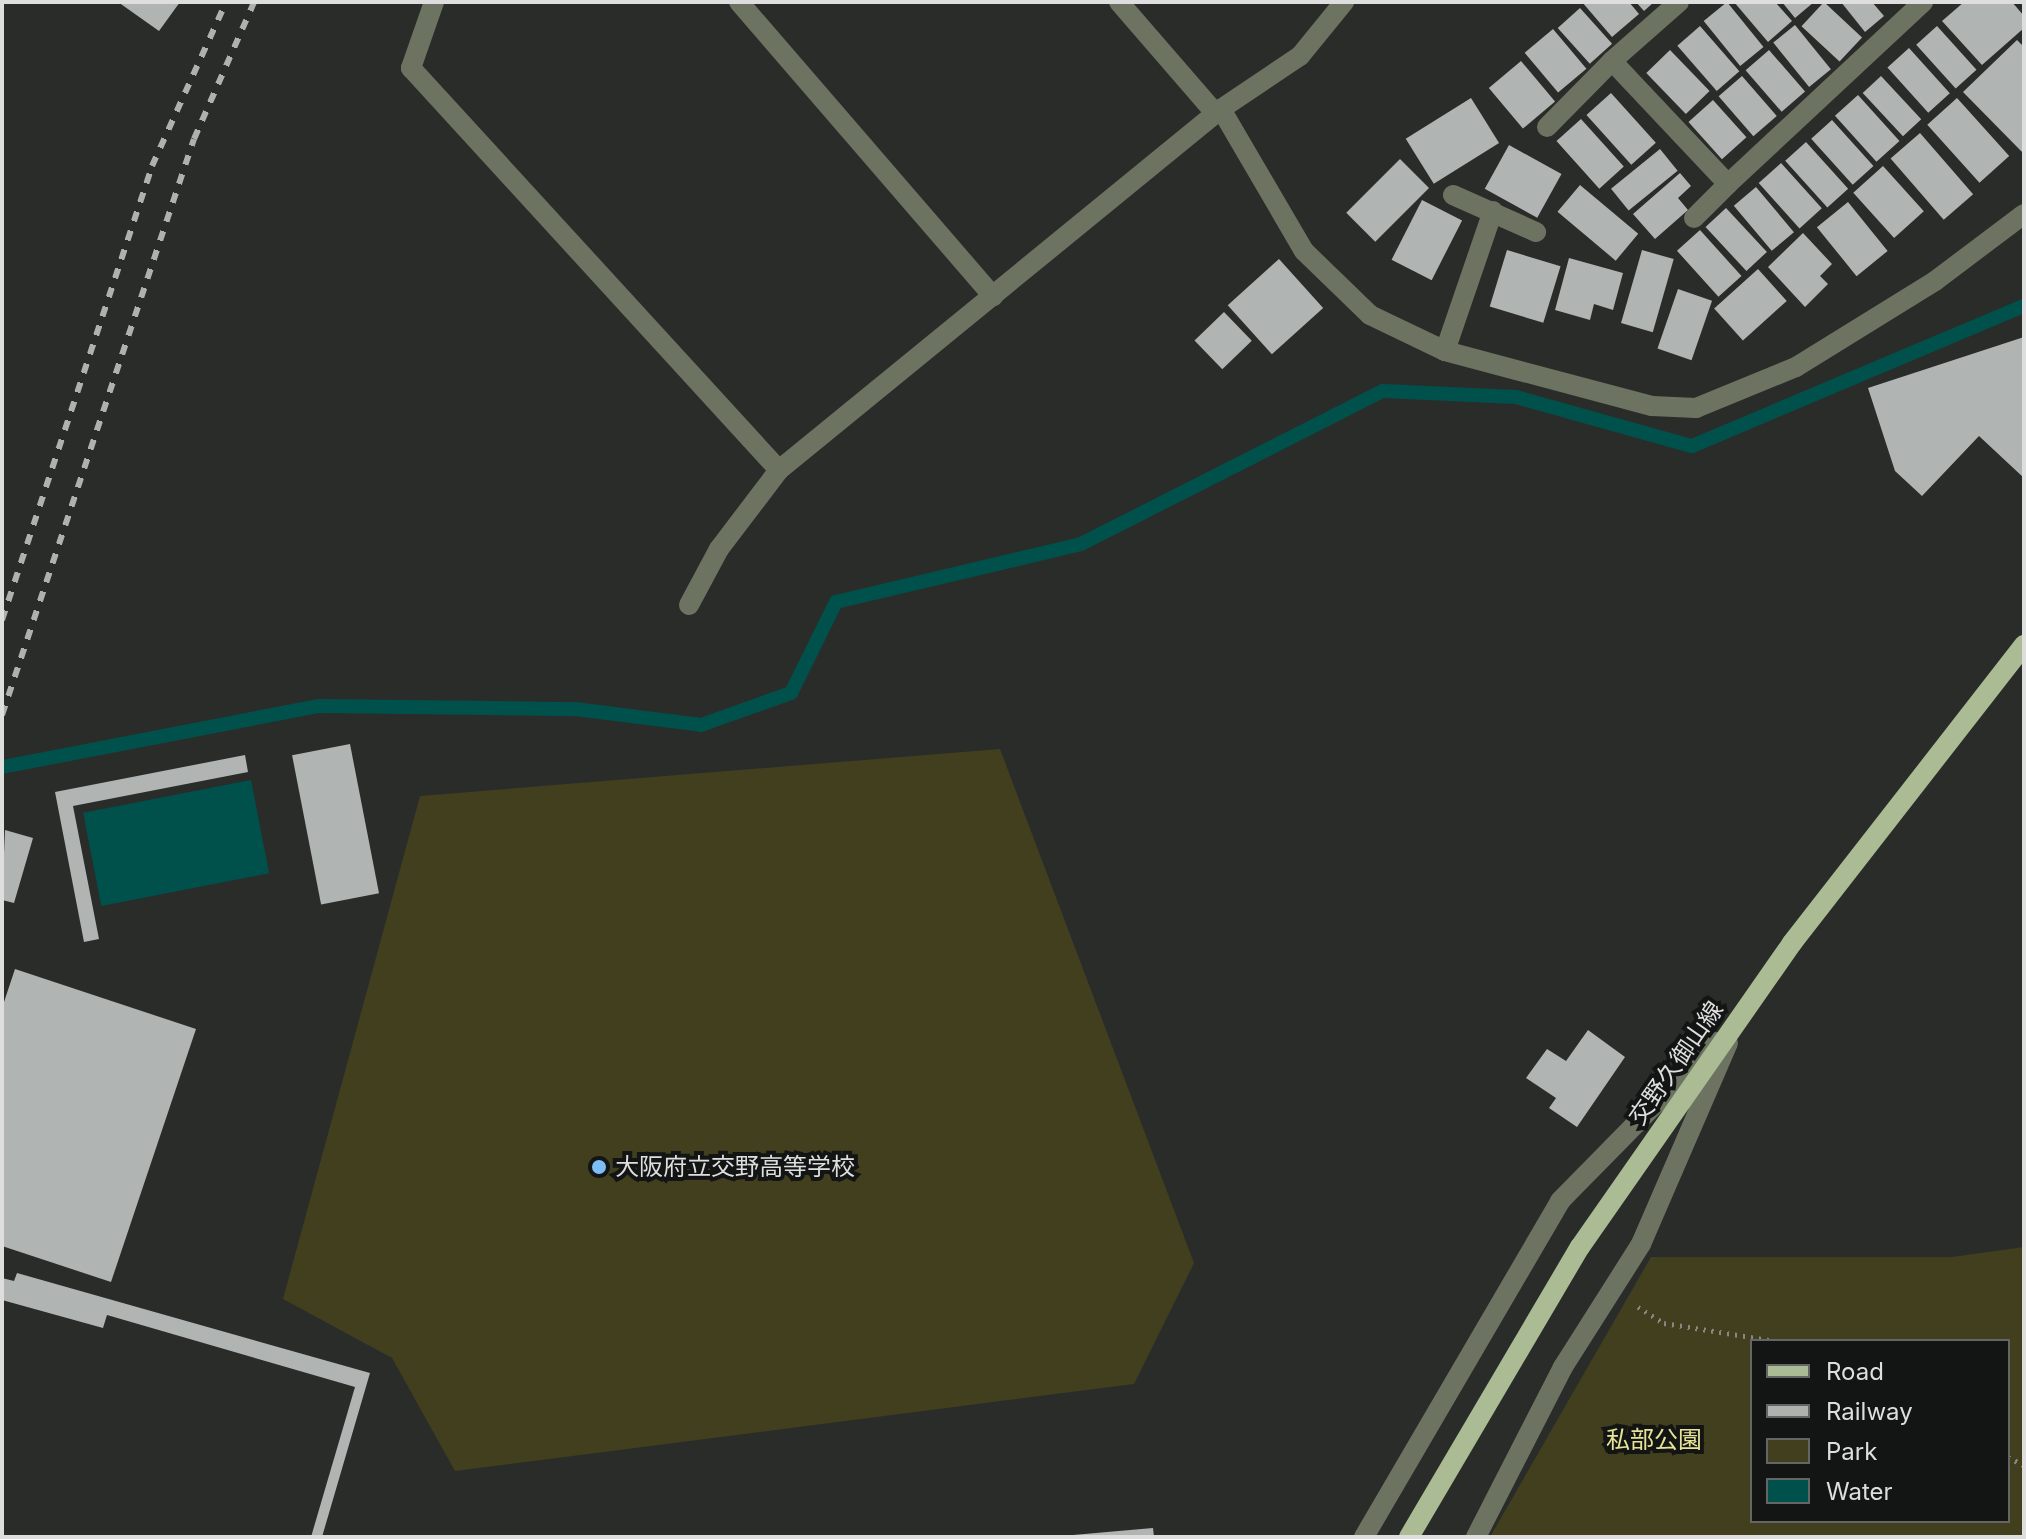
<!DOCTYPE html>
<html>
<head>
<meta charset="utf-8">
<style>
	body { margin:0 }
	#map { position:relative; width:2026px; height:1539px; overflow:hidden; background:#2a2c2a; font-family:Inter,"Noto Sans JP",sans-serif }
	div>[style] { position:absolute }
	.green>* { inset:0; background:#413f1e }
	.water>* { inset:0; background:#00514b; transform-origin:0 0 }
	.stream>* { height:14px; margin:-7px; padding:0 7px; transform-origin:7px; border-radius:7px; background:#00514b }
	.building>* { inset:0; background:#b0b4b2; transform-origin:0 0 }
	.path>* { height:5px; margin-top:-2.5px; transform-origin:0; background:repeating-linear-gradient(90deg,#868886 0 2px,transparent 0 8px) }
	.minor>* { height:20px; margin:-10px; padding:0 10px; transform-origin:10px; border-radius:10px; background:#6c7461 }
	.major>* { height:20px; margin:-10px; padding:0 10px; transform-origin:10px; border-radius:10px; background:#abbc94 }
	.rail>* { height:6px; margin-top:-3px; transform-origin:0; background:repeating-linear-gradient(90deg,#afb1af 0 10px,transparent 0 20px) }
	.dots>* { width:22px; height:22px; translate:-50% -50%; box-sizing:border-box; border:4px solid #131414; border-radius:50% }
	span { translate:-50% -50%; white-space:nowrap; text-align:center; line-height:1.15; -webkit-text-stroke:8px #131414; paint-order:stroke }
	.street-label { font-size:24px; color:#dddedd }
	.poi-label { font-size:24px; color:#dddedd }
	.left { translate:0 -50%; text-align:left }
	.park-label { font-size:24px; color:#e6e395 }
	.frame { position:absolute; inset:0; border:4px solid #dddedd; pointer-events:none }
	.legend { position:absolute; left:1750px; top:1339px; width:260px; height:184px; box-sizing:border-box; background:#131414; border:2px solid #646564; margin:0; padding:10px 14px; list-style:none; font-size:24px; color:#dddedd }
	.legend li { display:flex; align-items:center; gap:16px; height:40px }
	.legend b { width:40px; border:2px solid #646564 }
</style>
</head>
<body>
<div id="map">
	<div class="green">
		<i style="clip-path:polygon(1000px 749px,1194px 1263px,1134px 1384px,455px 1471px,392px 1358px,283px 1299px,420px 796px)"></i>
		<i style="clip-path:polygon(evenodd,2024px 1247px,2024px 1537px,1490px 1537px,1651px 1257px,1952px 1257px,2024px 1247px,1752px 1341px,2008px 1341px,2008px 1521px,1752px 1521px,1752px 1341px)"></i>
	</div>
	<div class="water">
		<i style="left:251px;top:780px;width:95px;height:171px;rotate:79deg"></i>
	</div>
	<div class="stream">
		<i style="left:2px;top:767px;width:323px;rotate:-10.9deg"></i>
		<i style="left:319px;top:706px;width:256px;rotate:0.7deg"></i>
		<i style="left:575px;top:709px;width:127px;rotate:7.2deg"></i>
		<i style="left:701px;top:725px;width:96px;rotate:-19.6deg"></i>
		<i style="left:791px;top:693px;width:102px;rotate:-63.7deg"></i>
		<i style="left:836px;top:602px;width:252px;rotate:-13.3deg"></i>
		<i style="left:1081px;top:544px;width:339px;rotate:-26.9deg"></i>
		<i style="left:1383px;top:391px;width:133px;rotate:2.6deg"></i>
		<i style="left:1516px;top:397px;width:183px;rotate:15.6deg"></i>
		<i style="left:1692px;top:446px;width:360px;rotate:-22.9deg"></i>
	</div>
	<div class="building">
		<i style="clip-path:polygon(118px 2px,180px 2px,159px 31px)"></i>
		<i style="clip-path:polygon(1582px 2px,1629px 2px,1639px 14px,1612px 37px)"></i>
		<i style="clip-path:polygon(1636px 2px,1654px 2px,1644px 11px)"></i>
		<i style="left:1727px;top:2px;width:58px;height:30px;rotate:51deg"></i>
		<i style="clip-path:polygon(1734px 2px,1775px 2px,1792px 21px,1768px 42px)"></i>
		<i style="clip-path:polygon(1782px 2px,1814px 2px,1795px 18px)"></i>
		<i style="left:1824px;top:2px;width:52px;height:33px;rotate:43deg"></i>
		<i style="clip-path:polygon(1841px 2px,1872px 2px,1884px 16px,1865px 32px)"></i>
		<i style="clip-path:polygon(1964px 2px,2012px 2px,2024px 16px,2024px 28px,1982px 65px,1942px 21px)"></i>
		<i style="left:1580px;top:8px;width:48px;height:30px;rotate:48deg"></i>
		<i style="left:1795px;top:25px;width:57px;height:28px;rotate:51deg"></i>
		<i style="left:1700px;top:26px;width:60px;height:30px;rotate:49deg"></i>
		<i style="left:1937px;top:26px;width:59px;height:28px;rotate:48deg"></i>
		<i style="left:1553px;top:29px;width:52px;height:37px;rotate:50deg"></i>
		<i style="clip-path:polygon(2017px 40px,2024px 47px,2024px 154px,1963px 92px)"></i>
		<i style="left:1909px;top:48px;width:61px;height:29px;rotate:48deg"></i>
		<i style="left:1670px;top:50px;width:57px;height:33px;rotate:46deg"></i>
		<i style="left:1769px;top:50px;width:55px;height:31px;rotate:49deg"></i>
		<i style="left:1521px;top:61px;width:53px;height:42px;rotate:50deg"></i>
		<i style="left:1742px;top:76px;width:53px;height:31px;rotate:49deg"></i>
		<i style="left:1881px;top:76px;width:59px;height:25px;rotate:47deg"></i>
		<i style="left:1611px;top:93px;width:67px;height:33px;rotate:48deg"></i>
		<i style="left:1858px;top:95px;width:62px;height:31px;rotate:48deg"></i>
		<i style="left:1471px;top:98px;width:53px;height:77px;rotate:58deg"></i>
		<i style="left:1957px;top:98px;width:78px;height:40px;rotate:48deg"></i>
		<i style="left:1713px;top:100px;width:50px;height:33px;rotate:48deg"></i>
		<i style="left:1581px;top:119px;width:64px;height:33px;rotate:48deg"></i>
		<i style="left:1832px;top:120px;width:62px;height:28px;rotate:48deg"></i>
		<i style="left:1920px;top:133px;width:81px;height:39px;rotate:49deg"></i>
		<i style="left:1806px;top:142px;width:63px;height:28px;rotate:48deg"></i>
		<i style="left:1509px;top:145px;width:60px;height:50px;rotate:29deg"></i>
		<i style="left:1660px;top:149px;width:28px;height:63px;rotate:51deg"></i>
		<i style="left:1400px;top:159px;width:41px;height:76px;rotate:45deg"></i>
		<i style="left:1781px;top:163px;width:61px;height:30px;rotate:48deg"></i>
		<i style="left:1883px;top:166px;width:61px;height:40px;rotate:48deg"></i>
		<i style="clip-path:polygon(1680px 173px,1691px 186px,1678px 198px,1688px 210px,1655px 239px,1633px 214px)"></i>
		<i style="left:1580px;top:185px;width:76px;height:35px;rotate:40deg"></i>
		<i style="left:1756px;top:187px;width:59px;height:29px;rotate:50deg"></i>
		<i style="left:1422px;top:200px;width:45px;height:67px;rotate:27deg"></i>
		<i style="left:1848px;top:202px;width:63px;height:40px;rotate:51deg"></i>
		<i style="left:1726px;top:208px;width:60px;height:28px;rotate:47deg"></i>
		<i style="left:1700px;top:230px;width:62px;height:31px;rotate:48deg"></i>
		<i style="clip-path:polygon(1803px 233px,1832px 264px,1820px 276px,1828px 284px,1805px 307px,1768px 267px)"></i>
		<i style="left:1507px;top:250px;width:56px;height:59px;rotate:17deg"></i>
		<i style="left:1642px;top:250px;width:33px;height:76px;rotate:16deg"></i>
		<i style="clip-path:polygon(1569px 258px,1623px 273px,1613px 310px,1594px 304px,1590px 320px,1555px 310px)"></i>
		<i style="left:1279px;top:259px;width:66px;height:69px;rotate:48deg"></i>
		<i style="left:1758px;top:269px;width:43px;height:59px;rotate:48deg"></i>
		<i style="left:1678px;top:289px;width:36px;height:63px;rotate:19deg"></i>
		<i style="left:1224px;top:312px;width:40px;height:41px;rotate:46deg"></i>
		<i style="clip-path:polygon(2024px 337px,2024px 478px,1979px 436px,1922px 496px,1895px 471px,1868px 388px)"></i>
		<i style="left:350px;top:744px;width:152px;height:59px;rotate:79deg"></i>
		<i style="clip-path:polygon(245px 755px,248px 772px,73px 806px,99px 939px,84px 942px,55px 792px)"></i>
		<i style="clip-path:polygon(5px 830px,33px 838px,14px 903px,2px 900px)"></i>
		<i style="clip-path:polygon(15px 969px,196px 1029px,111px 1282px,2px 1246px,2px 1008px)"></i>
		<i style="clip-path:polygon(1588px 1030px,1625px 1057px,1577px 1127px,1549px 1108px,1556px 1098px,1526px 1078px,1547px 1049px,1566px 1061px)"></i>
		<i style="clip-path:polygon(17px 1273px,370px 1373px,322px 1537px,311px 1537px,355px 1387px,107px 1315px,103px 1328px,2px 1300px,2px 1278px,14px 1281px)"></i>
		<i style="clip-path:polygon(1153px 1528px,1154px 1537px,1073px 1537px,1073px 1535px)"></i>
	</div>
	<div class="path">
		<i style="left:1638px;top:1307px;width:31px;rotate:32deg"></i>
		<i style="left:1664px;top:1323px;width:112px;rotate:9.2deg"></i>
		<i style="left:2008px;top:1457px;width:18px;rotate:27deg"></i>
	</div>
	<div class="minor">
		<i style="left:434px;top:2px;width:70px;rotate:109.2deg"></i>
		<i style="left:411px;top:68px;width:545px;rotate:47.53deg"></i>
		<i style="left:739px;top:2px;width:389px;rotate:49.2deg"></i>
		<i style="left:1119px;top:2px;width:148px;rotate:49.1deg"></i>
		<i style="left:1679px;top:2px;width:89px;rotate:138.6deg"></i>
		<i style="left:1612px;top:61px;width:169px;rotate:46.7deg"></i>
		<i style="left:1728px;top:184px;width:267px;rotate:-43deg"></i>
		<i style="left:1221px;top:109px;width:164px;rotate:59.7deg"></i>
		<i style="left:1304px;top:251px;width:92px;rotate:44.1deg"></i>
		<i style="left:1370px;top:315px;width:83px;rotate:25.6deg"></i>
		<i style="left:1445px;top:351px;width:214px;rotate:14.9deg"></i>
		<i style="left:1652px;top:406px;width:44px;rotate:2.6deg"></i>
		<i style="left:1696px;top:408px;width:108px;rotate:-22.3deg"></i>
		<i style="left:1796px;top:367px;width:163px;rotate:-31.7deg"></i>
		<i style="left:1935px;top:281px;width:111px;rotate:-37deg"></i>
		<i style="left:1547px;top:127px;width:93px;rotate:-45.4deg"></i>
		<i style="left:1453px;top:195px;width:91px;rotate:24deg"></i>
		<i style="left:1694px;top:218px;width:48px;rotate:-45deg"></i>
		<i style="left:1445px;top:351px;width:148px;rotate:-71.1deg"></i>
		<i style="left:689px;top:605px;width:64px;rotate:-61.8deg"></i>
		<i style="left:719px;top:549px;width:99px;rotate:-52.8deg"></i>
		<i style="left:779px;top:470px;width:571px;rotate:-39.24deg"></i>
		<i style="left:1221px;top:109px;width:95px;rotate:-33.9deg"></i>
		<i style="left:1300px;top:56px;width:70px;rotate:-50.8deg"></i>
		<i style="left:1364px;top:1537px;width:389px;rotate:-59.7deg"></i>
		<i style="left:1560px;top:1201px;width:223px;rotate:-45.5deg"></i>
		<i style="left:1476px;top:1537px;width:191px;rotate:-62.9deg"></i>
		<i style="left:1563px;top:1367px;width:146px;rotate:-57.6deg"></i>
		<i style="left:1641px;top:1244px;width:219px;rotate:-66.6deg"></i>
	</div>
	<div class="major">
		<i style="left:1409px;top:1537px;width:337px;rotate:-59.5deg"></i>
		<i style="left:1580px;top:1247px;width:371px;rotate:-55.1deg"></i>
		<i style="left:1792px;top:943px;width:378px;rotate:-52.1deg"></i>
	</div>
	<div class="rail">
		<i style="left:2px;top:620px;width:478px;rotate:-71.7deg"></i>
		<i style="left:152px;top:166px;width:180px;rotate:-65.7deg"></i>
		<i style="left:2px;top:715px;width:607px;rotate:-71.57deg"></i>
		<i style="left:194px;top:139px;width:150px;rotate:-66.3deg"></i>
	</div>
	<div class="dots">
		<i style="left:599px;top:1167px;background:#7dbef9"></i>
	</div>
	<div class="street-label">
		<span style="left:1676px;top:1063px;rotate:-55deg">交野久御山線</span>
	</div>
	<div class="poi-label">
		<span class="left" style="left:615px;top:1167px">大阪府立交野高等学校</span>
	</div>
	<div class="park-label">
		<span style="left:1654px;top:1440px">私部公園</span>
	</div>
	<div class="frame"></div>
	<ul class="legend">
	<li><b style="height:10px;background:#abbc94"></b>Road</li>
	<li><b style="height:10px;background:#afb1af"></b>Railway</li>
	<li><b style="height:22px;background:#413f1e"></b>Park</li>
	<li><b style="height:22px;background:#00514b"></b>Water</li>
	</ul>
</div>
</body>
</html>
